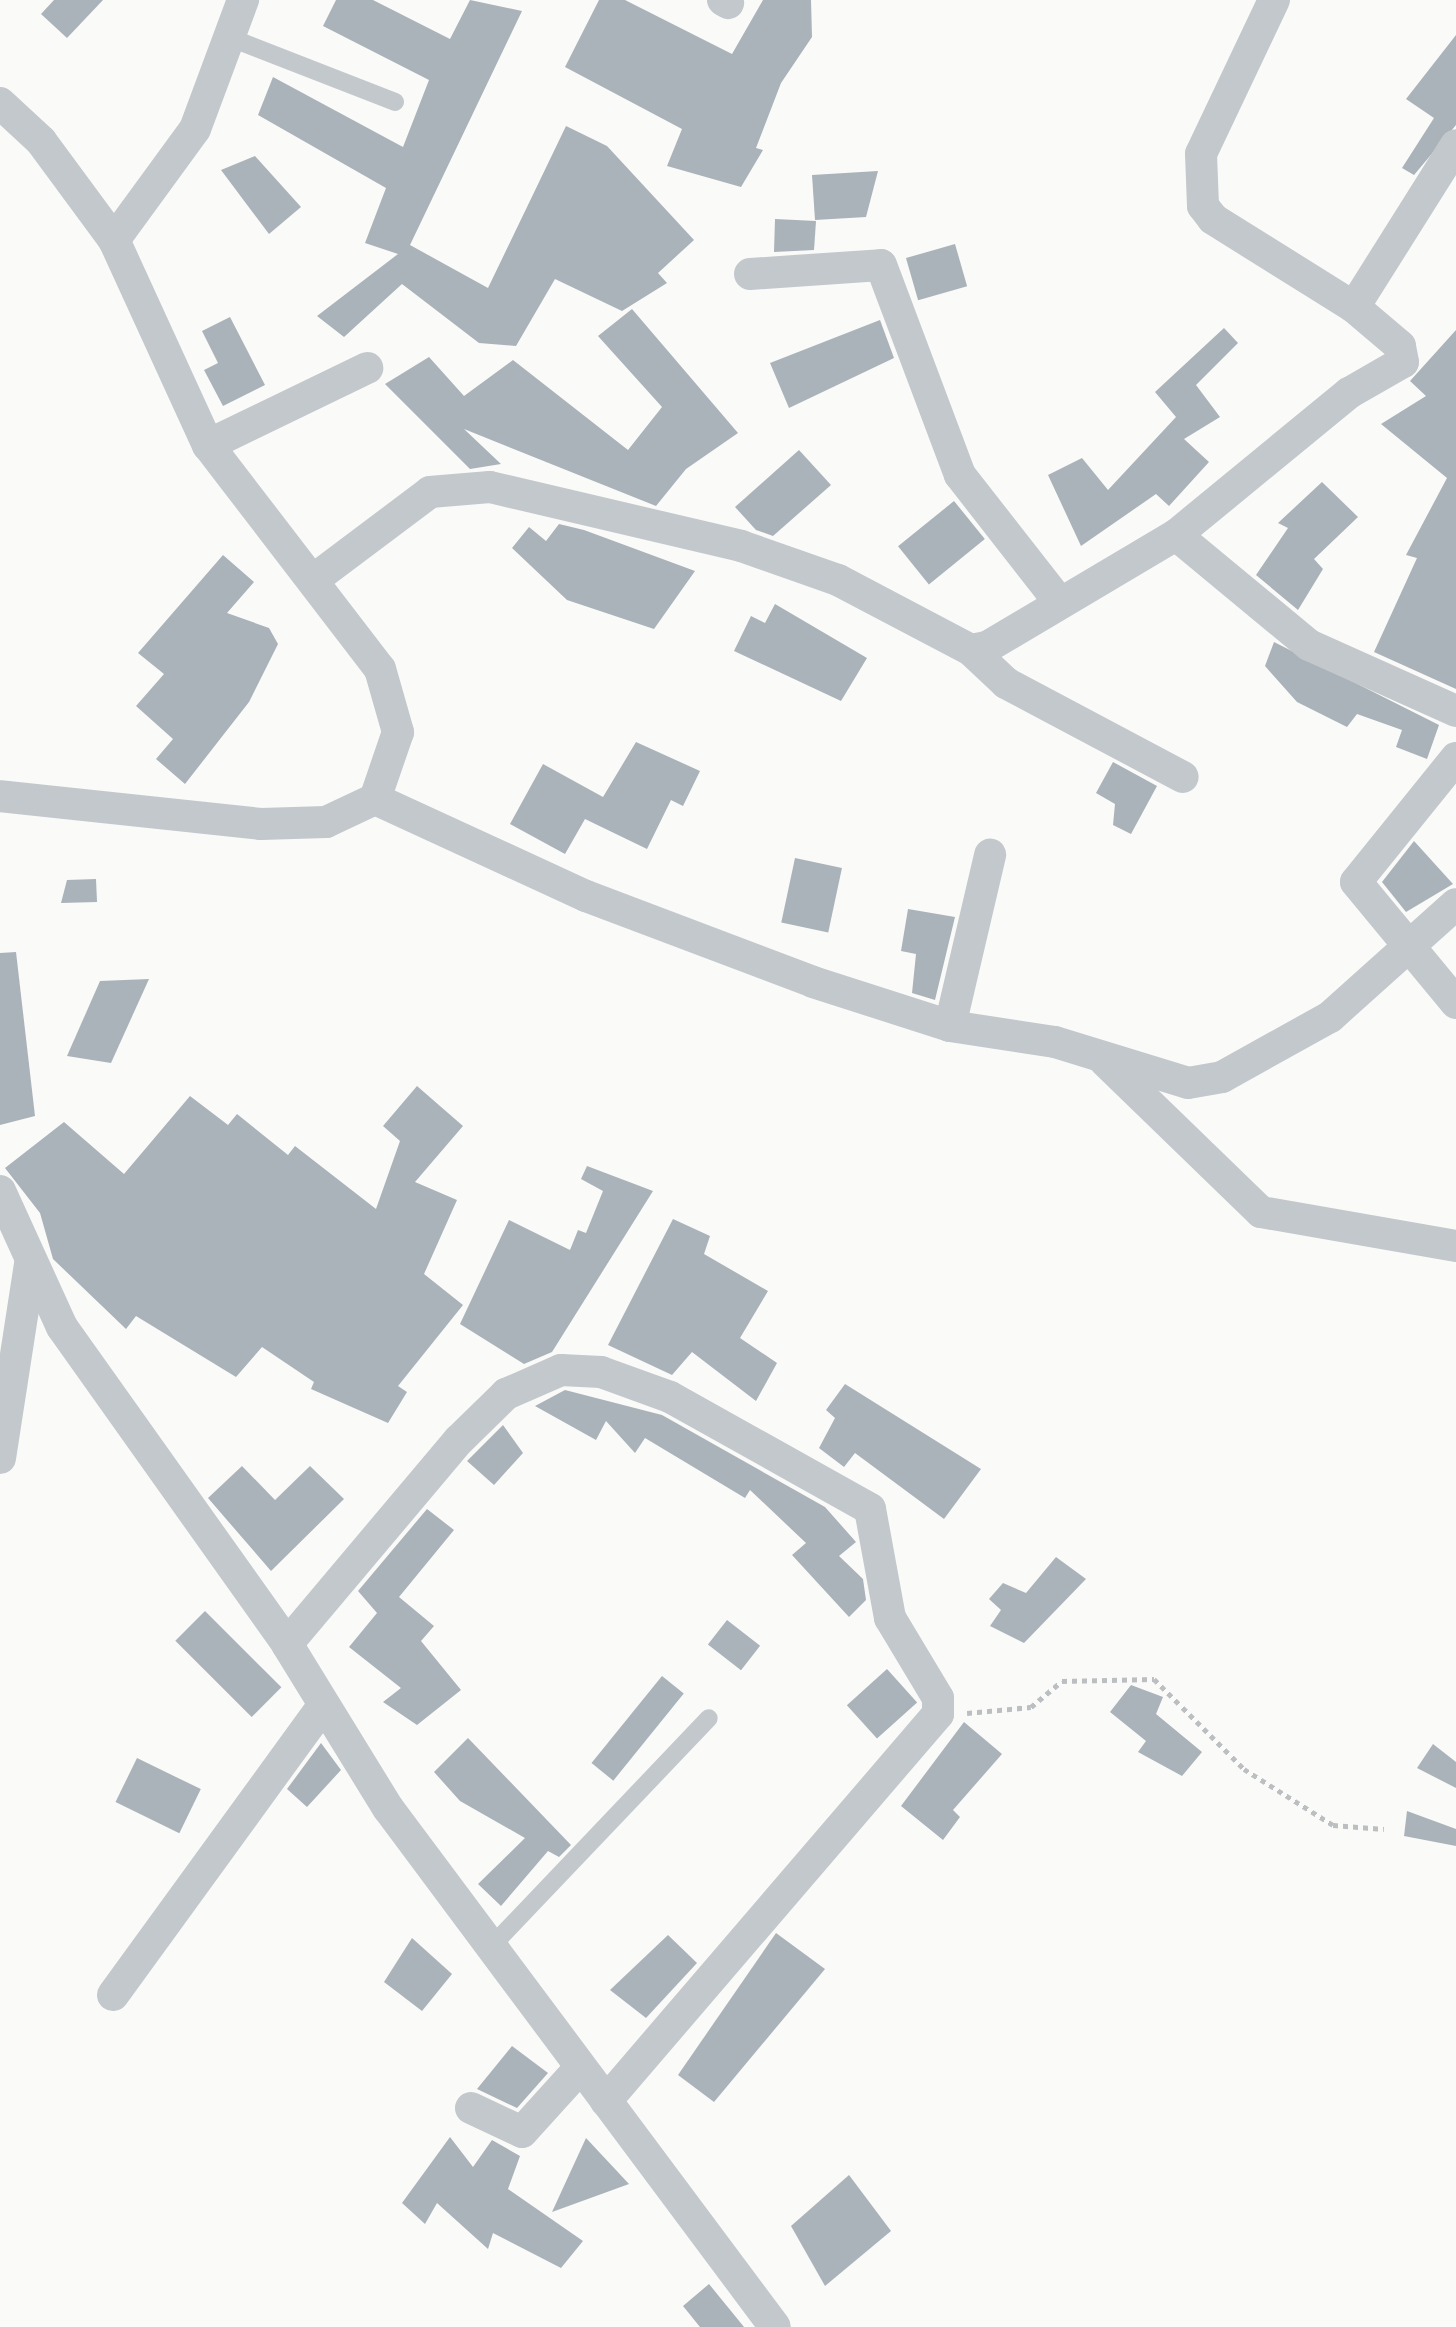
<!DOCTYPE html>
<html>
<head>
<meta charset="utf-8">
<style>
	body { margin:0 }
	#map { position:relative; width:1456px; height:2327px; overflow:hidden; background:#fafaf8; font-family:"Sofia Sans Condensed",sans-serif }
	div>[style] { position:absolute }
	.building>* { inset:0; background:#aab3b9; transform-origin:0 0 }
	.path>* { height:5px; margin-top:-2.5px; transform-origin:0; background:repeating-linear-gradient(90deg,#bbbfc2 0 5px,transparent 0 10px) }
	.service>* { height:18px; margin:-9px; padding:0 9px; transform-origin:9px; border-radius:9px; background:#c3c8cc }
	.minor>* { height:32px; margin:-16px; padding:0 16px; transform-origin:16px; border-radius:16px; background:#c3c8cc }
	span { translate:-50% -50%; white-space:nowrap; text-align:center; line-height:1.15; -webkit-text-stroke:10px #fff; paint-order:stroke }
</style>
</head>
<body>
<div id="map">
	<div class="building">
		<i style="clip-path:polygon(54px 0,103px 0,67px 38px,41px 14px)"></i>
		<i style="clip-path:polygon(336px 0,373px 0,450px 39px,470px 0,522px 11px,410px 245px,488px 288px,566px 126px,607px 146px,694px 240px,658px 273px,667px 283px,622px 311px,555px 279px,516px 346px,479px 343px,402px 284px,344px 337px,317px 316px,398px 254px,365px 243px,386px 188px,258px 115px,273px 77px,403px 147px,429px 80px,323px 26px)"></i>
		<i style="clip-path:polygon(599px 0,625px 0,732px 54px,763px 0,811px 0,812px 37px,781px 83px,756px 148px,763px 150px,741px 187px,667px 166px,682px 129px,565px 67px)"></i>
		<i style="clip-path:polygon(1456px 35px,1456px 125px,1414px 175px,1402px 168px,1434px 118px,1406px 99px)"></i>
		<i style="clip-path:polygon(255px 156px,301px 207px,269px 234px,221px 170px)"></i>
		<i style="clip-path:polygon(878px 171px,866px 217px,815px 220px,812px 175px)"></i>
		<i style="clip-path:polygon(775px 219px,816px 221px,814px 250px,774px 252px)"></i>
		<i style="left:955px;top:244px;width:44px;height:51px;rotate:74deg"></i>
		<i style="clip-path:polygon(632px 309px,738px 433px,686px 469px,656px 506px,464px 429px,501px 464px,470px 469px,385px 384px,429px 357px,464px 396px,513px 360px,628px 450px,662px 407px,598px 336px)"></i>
		<i style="clip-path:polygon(230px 317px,265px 385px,223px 406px,204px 370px,218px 363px,202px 331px)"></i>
		<i style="clip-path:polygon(880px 320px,894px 358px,789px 408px,770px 363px)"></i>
		<i style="clip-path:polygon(1224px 328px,1238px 343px,1196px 385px,1220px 417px,1184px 439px,1209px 462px,1169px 506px,1156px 494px,1081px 546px,1048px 475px,1082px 458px,1108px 490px,1176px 417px,1155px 392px)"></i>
		<i style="clip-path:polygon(1456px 330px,1456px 689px,1374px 652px,1417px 558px,1406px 555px,1447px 478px,1381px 424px,1426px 396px,1410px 381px)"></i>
		<i style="clip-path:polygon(799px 450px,831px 485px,773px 536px,756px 530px,735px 507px)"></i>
		<i style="clip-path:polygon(1322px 482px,1358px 517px,1314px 559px,1323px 569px,1298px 610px,1256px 575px,1288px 528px,1278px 523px)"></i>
		<i style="left:954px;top:501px;width:49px;height:72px;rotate:51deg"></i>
		<i style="clip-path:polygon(559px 524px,584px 530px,695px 571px,654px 629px,567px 600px,512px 548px,529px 527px,546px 541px)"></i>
		<i style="clip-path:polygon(223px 555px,254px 582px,227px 613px,269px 628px,278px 644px,249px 702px,185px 784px,156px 759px,173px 739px,136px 706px,164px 674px,138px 653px)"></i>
		<i style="clip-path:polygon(775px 604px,867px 658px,841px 701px,734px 651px,751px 616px,765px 623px)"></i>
		<i style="clip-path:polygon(1274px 642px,1439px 725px,1427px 759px,1396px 747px,1402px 730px,1357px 714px,1347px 727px,1297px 702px,1265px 666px)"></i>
		<i style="clip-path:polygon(636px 742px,700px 771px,683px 806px,671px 800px,647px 849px,585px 819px,565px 854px,510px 824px,543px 764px,603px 797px)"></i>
		<i style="clip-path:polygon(1113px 762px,1157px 786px,1131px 834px,1113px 825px,1115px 804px,1096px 793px)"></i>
		<i style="clip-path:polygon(1414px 841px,1453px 884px,1406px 912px,1382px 882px)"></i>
		<i style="left:795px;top:858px;width:48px;height:66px;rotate:12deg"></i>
		<i style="clip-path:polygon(96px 879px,97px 902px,61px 903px,67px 880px)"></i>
		<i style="clip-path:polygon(908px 909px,955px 917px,935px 1000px,912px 993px,916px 954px,901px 951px)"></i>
		<i style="clip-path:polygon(16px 952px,35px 1116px,0 1125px,0 953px)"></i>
		<i style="clip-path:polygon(149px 979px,111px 1063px,67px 1056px,100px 981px)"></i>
		<i style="clip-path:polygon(417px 1086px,463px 1126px,415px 1182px,457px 1200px,424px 1274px,463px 1305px,398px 1386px,407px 1392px,388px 1423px,311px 1389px,314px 1382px,262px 1347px,236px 1377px,136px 1316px,126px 1329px,53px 1259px,40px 1213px,5px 1168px,64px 1122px,124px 1174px,190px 1096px,228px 1125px,237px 1114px,288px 1155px,295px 1146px,376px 1209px,400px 1141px,383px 1126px)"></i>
		<i style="clip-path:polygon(587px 1166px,653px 1191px,552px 1352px,524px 1364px,460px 1324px,509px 1220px,570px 1250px,578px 1230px,586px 1233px,603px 1191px,581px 1179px)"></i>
		<i style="clip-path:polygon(673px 1219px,710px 1236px,704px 1254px,768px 1291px,740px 1338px,777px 1363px,756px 1401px,692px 1352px,672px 1375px,608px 1345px)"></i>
		<i style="clip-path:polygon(845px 1384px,981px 1469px,944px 1519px,855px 1453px,844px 1467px,819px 1448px,835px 1418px,826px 1410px)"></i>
		<i style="clip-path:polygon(565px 1390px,662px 1415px,825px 1507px,856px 1542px,839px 1556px,863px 1579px,866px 1600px,849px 1617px,792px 1555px,806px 1543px,750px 1490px,745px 1498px,645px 1438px,635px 1453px,606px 1421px,596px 1440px,535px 1406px)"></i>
		<i style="clip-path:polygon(503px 1425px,523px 1453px,494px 1485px,467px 1461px)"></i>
		<i style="clip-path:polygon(242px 1466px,275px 1500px,310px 1466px,344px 1499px,271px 1571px,208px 1498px)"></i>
		<i style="clip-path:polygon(427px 1509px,454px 1530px,399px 1597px,434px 1626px,421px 1641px,461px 1690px,417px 1725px,383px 1702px,401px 1688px,349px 1647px,377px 1613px,358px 1591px)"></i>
		<i style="clip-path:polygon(1056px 1557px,1086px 1579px,1024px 1643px,990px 1626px,1001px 1610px,989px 1599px,1003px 1583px,1026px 1593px)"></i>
		<i style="left:205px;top:1611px;width:108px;height:42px;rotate:45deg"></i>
		<i style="left:727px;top:1620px;width:42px;height:31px;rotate:38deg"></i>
		<i style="left:887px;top:1669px;width:45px;height:54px;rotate:48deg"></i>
		<i style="left:662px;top:1676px;width:28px;height:112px;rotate:39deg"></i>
		<i style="clip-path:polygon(1131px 1685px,1163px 1697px,1156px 1714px,1202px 1752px,1182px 1776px,1138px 1752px,1146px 1741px,1110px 1712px)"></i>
		<i style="clip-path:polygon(964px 1722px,1002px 1754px,953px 1810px,960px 1817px,943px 1840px,901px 1806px)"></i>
		<i style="clip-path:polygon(468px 1738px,571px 1845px,559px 1857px,548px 1851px,501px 1906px,478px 1884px,525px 1838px,460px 1801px,434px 1772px)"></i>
		<i style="clip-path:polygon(321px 1743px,341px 1770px,307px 1807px,287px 1789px)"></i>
		<i style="clip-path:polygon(1433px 1744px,1456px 1762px,1456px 1788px,1417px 1768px)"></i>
		<i style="left:137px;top:1758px;width:71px;height:49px;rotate:26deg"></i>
		<i style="clip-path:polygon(1407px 1811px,1456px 1829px,1456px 1846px,1404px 1836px)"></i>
		<i style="clip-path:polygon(776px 1933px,825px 1969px,714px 2102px,678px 2075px)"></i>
		<i style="clip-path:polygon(668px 1935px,697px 1963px,646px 2018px,610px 1990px)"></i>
		<i style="clip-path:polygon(412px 1938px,452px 1974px,422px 2011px,384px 1982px)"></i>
		<i style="clip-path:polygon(512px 2046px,548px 2073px,517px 2108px,477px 2089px)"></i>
		<i style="clip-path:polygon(450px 2137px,473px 2167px,492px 2140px,520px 2156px,508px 2189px,583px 2241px,561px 2268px,493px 2233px,488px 2249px,437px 2203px,425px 2224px,402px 2203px)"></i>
		<i style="clip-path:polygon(586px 2138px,629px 2184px,552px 2212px)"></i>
		<i style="clip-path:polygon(849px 2175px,891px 2231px,825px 2286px,791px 2226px)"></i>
		<i style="clip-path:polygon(709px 2284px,744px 2327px,700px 2327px,683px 2306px)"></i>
	</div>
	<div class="path">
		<i style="left:967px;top:1713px;width:64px;rotate:-5.4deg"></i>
		<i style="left:1031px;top:1707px;width:40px;rotate:-40deg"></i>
		<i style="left:1062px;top:1681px;width:92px;rotate:-1.2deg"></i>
		<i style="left:1154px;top:1679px;width:127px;rotate:45deg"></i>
		<i style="left:1244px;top:1769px;width:105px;rotate:32.2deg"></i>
		<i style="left:1333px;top:1825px;width:51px;rotate:4.5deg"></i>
	</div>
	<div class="service">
		<i style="left:231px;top:38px;width:176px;rotate:21.3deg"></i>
		<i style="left:488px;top:1950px;width:320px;rotate:-46.4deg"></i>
	</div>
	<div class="minor">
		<i style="left:723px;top:0;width:6px;rotate:31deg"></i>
		<i style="left:1274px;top:0;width:170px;rotate:115.4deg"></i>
		<i style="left:1201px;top:154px;width:52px;rotate:87.8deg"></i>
		<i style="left:1203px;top:206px;width:16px;rotate:52deg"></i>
		<i style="left:1213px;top:219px;width:166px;rotate:32deg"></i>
		<i style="left:1354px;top:307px;width:191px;rotate:-57.8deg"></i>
		<i style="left:0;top:103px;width:56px;rotate:42.8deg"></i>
		<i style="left:41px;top:141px;width:123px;rotate:53.6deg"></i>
		<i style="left:114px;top:240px;width:226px;rotate:65.4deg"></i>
		<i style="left:208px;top:445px;width:282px;rotate:52.5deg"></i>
		<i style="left:380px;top:669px;width:66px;rotate:74.1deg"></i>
		<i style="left:398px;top:732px;width:71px;rotate:108.9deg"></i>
		<i style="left:375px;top:799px;width:54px;rotate:154.9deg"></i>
		<i style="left:326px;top:822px;width:65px;rotate:178.2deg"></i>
		<i style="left:261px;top:824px;width:262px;rotate:-173.9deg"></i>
		<i style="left:114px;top:240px;width:137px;rotate:-53.9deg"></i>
		<i style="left:195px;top:129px;width:138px;rotate:-69.6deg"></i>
		<i style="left:750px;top:274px;width:131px;rotate:-3.9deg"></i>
		<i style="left:881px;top:265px;width:224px;rotate:69.4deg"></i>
		<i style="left:960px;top:475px;width:162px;rotate:52deg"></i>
		<i style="left:208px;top:445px;width:177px;rotate:-25.8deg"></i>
		<i style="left:1176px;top:535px;width:173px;rotate:39.6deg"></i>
		<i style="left:1309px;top:645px;width:161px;rotate:24.2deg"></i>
		<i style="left:313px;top:580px;width:146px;rotate:-36.9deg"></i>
		<i style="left:430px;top:492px;width:60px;rotate:-4.8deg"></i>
		<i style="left:490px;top:487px;width:258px;rotate:13.2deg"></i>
		<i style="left:741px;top:546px;width:103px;rotate:19.3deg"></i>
		<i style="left:838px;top:580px;width:150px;rotate:27.8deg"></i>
		<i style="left:971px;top:650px;width:16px;rotate:-11deg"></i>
		<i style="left:987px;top:647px;width:220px;rotate:-30.7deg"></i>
		<i style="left:1176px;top:535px;width:224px;rotate:-39.4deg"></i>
		<i style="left:1349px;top:393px;width:62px;rotate:-29.9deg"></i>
		<i style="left:1403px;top:362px;width:16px;rotate:-101deg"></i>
		<i style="left:1400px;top:346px;width:60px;rotate:-139.7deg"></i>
		<i style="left:971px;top:650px;width:48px;rotate:43.3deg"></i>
		<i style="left:1006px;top:683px;width:200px;rotate:28deg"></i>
		<i style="left:1456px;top:758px;width:159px;rotate:128.9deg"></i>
		<i style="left:1356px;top:882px;width:157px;rotate:50.4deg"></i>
		<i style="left:375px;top:799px;width:232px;rotate:24.7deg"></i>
		<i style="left:586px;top:896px;width:243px;rotate:20.7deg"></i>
		<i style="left:813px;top:982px;width:144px;rotate:17.8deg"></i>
		<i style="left:950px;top:1026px;width:106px;rotate:8.7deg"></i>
		<i style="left:1055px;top:1042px;width:139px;rotate:17.1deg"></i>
		<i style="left:1188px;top:1083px;width:35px;rotate:-10deg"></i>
		<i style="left:1222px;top:1077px;width:124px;rotate:-29.1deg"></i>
		<i style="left:1330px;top:1017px;width:169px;rotate:-41.9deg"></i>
		<i style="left:950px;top:1026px;width:176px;rotate:-76.8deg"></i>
		<i style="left:1105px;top:1061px;width:217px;rotate:44.1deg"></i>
		<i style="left:1261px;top:1212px;width:198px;rotate:9.9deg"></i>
		<i style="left:0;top:1191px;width:149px;rotate:65.5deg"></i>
		<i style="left:62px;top:1327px;width:389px;rotate:54.6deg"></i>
		<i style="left:287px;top:1644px;width:193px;rotate:58.4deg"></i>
		<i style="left:388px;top:1808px;width:647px;rotate:53.29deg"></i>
		<i style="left:0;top:1458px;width:196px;rotate:-81.2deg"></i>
		<i style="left:287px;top:1644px;width:267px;rotate:-49.9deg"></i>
		<i style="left:459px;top:1440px;width:66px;rotate:-44.4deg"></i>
		<i style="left:506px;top:1394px;width:60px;rotate:-23.6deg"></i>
		<i style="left:561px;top:1370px;width:40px;rotate:2.9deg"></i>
		<i style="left:601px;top:1372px;width:73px;rotate:19.9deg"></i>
		<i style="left:670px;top:1397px;width:229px;rotate:29.2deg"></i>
		<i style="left:870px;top:1509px;width:111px;rotate:79.6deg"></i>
		<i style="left:890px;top:1618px;width:93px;rotate:59deg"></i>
		<i style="left:938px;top:1698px;width:16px;rotate:90deg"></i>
		<i style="left:938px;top:1714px;width:510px;rotate:130.63deg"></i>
		<i style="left:113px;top:1995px;width:356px;rotate:-54deg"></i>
		<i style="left:471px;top:2108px;width:56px;rotate:25.2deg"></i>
		<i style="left:522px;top:2132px;width:86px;rotate:-47.8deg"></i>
	</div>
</div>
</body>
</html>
